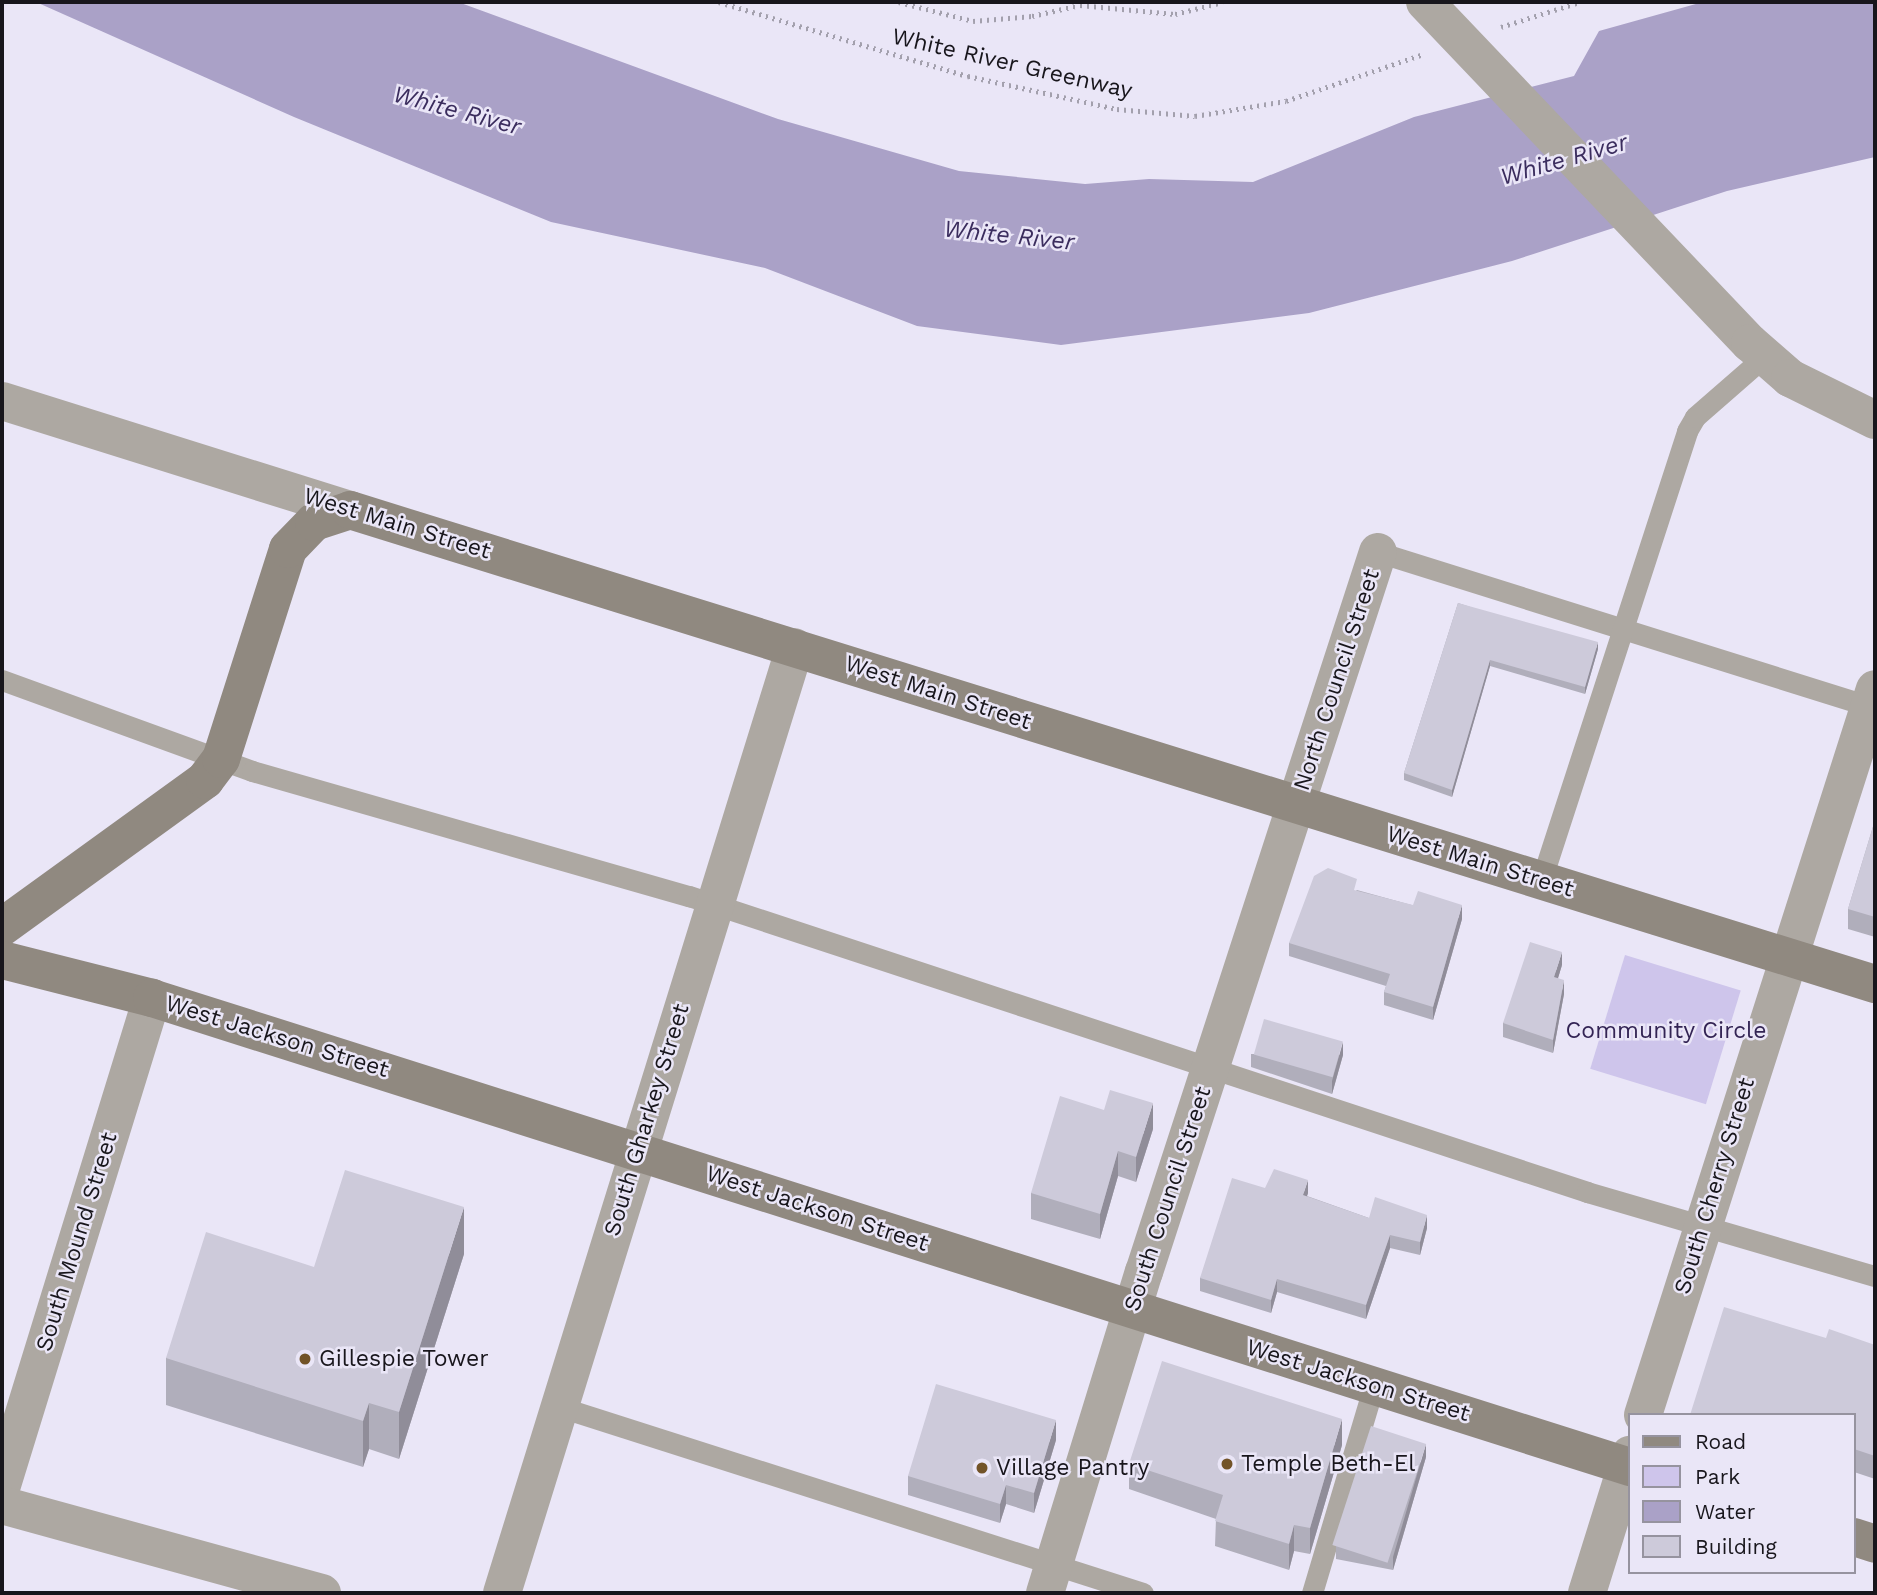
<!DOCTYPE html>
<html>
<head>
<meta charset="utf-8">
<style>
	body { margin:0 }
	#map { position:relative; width:1877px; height:1595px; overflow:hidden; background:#eae6f7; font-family:"Work Sans",sans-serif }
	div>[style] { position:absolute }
	.green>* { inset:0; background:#cec5eb; transform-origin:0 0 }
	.water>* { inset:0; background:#aaa1c7 }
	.path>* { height:4.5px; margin-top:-2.25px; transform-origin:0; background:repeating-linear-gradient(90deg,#a3a0ad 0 2px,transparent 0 7px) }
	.lane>* { height:21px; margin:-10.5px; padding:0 10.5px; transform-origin:10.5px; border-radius:10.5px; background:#ada8a2 }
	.street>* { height:38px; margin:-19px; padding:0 19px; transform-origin:19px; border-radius:19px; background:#ada8a2 }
	.secondary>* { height:38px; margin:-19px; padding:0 19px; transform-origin:19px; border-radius:19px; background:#908980 }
	.wall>* { inset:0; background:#b0aebb }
	.shaded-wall>* { inset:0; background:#908d99 }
	.building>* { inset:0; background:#cdcada; transform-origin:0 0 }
	.dots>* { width:19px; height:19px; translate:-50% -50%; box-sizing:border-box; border:4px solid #eae6f7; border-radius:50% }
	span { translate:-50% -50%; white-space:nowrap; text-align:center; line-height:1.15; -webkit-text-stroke:5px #eae6f7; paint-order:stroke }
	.street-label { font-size:23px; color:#18161c }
	.park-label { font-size:23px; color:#332454 }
	.poi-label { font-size:23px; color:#18161c }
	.left { translate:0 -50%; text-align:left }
	.water-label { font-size:24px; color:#3b2d5e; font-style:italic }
	.frame { position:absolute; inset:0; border:4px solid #18161c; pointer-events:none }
	.legend { position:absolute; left:1628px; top:1413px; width:228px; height:161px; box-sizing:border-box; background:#eae6f7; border:2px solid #96939f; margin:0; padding:9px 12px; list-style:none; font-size:21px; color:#18161c }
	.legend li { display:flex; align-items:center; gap:14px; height:35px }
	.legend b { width:35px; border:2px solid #96939f }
</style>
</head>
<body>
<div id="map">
	<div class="green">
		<i style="left:1625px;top:955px;width:121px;height:119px;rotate:17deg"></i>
	</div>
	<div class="water">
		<i style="clip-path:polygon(36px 2px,458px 2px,778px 119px,959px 171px,1085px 184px,1149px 179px,1253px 182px,1414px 117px,1574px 76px,1599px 31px,1703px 2px,1875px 2px,1875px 157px,1727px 191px,1512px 261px,1309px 313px,1061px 345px,917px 326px,765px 268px,551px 222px,294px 117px)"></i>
	</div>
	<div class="path">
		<i style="left:719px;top:2px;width:260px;rotate:16.6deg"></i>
		<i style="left:968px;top:76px;width:153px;rotate:12.5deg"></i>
		<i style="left:1117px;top:109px;width:78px;rotate:5.1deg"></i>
		<i style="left:1195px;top:116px;width:92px;rotate:-9.4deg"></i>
		<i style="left:1286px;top:101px;width:145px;rotate:-18.9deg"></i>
		<i style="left:899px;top:2px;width:76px;rotate:14.4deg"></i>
		<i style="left:973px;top:21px;width:59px;rotate:-4.8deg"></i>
		<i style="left:1032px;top:16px;width:49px;rotate:-12.9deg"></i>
		<i style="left:1080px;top:5px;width:95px;rotate:5.4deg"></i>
		<i style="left:1175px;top:14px;width:49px;rotate:-14deg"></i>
		<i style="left:1501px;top:27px;width:83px;rotate:-17.6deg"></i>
	</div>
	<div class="lane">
		<i style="left:1378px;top:552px;width:521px;rotate:17.43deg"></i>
		<i style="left:2px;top:680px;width:266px;rotate:20deg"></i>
		<i style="left:252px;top:771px;width:455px;rotate:16deg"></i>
		<i style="left:689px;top:896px;width:946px;rotate:18.24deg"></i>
		<i style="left:1587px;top:1192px;width:300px;rotate:16.3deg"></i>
		<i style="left:1541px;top:881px;width:473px;rotate:-72deg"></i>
		<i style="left:1687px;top:431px;width:16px;rotate:-60deg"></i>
		<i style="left:1695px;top:417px;width:93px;rotate:-41.1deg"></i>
		<i style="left:557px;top:1406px;width:615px;rotate:17.7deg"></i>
		<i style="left:1312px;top:1593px;width:217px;rotate:-73.4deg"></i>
	</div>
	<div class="street">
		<i style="left:1425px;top:2px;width:471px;rotate:46.4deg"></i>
		<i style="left:1750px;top:343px;width:53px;rotate:41.2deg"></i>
		<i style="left:1790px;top:378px;width:95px;rotate:26.3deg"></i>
		<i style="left:2px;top:401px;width:365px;rotate:17.4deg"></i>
		<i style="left:1643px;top:1415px;width:762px;rotate:-72.28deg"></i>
		<i style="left:2px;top:1485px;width:510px;rotate:-72.88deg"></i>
		<i style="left:2px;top:1505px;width:332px;rotate:15.4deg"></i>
		<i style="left:502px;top:1593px;width:990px;rotate:-72.79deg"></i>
		<i style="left:1045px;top:1593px;width:336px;rotate:-72.9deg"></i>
		<i style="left:1144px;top:1272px;width:757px;rotate:-72deg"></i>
		<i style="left:1587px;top:1593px;width:145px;rotate:-72.7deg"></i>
	</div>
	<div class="secondary">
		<i style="left:2px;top:927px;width:251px;rotate:-35.9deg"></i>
		<i style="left:205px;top:780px;width:26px;rotate:-53deg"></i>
		<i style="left:221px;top:759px;width:220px;rotate:-72.3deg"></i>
		<i style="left:288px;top:549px;width:37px;rotate:-46deg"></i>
		<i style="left:314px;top:522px;width:38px;rotate:-18deg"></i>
		<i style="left:350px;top:510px;width:1597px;rotate:17.27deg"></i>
		<i style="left:2px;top:960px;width:155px;rotate:14.2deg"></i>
		<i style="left:152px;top:998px;width:1551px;rotate:17.61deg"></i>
		<i style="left:1854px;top:1537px;width:22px;rotate:18deg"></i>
	</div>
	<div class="wall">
		<i style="clip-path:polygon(1458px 603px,1598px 649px,1585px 694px,1490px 666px,1452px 797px,1404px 780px,1404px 773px)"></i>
		<i style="clip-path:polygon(1875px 820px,1875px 937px,1848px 929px,1848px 909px)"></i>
		<i style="clip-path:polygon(1357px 890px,1462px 919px,1433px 1020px,1384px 1005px,1384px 992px,1386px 986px,1289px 956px,1289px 943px)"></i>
		<i style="clip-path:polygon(1562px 965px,1558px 978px,1564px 994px,1553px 1053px,1503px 1037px,1503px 1023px)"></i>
		<i style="clip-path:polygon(1251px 1054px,1343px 1055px,1332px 1094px,1251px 1067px)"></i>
		<i style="clip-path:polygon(1153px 1129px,1136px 1182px,1118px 1176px,1100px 1239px,1031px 1219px,1031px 1193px)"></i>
		<i style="clip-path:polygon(1265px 1188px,1308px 1193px,1307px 1196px,1369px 1218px,1427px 1228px,1420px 1255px,1390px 1248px,1366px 1319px,1277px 1292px,1271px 1313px,1200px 1291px,1200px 1278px)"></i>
		<i style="clip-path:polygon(464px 1254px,399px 1459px,369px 1449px,363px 1467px,166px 1405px,166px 1358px,314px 1267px)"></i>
		<i style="clip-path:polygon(1875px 1345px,1875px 1479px,1854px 1472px,1854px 1415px)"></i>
		<i style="clip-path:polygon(1056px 1440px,1034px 1513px,1006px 1504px,1000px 1523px,908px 1495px,908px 1476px)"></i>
		<i style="clip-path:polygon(1342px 1445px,1310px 1554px,1294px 1551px,1289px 1570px,1215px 1546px,1216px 1519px,1129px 1489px,1129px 1464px)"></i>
		<i style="clip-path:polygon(1426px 1457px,1393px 1570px,1336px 1559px,1336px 1546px)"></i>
	</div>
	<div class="shaded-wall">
		<i style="clip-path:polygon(1598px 642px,1598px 649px,1585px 694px,1585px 687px)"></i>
		<i style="clip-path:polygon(1490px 660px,1490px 666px,1452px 797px,1452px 790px)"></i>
		<i style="clip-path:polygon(1462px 905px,1462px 919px,1433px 1020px,1433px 1007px)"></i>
		<i style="clip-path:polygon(1562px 952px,1562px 965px,1554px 991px,1554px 977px)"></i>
		<i style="clip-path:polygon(1564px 980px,1564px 994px,1553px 1053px,1553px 1040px)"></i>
		<i style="clip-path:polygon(1343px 1042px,1343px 1055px,1332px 1094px,1332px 1081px)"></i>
		<i style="clip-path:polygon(1153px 1103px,1153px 1129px,1136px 1182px,1136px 1157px)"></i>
		<i style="clip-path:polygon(1118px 1151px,1118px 1176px,1100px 1239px,1100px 1214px)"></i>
		<i style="clip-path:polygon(1308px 1180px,1308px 1193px,1303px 1208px,1303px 1195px)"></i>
		<i style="clip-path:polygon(464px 1207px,464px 1254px,399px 1459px,399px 1412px)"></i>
		<i style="clip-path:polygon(1427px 1215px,1427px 1228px,1420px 1255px,1420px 1242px)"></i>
		<i style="clip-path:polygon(1390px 1235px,1390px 1248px,1366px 1319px,1366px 1305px)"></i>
		<i style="clip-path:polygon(1277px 1279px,1277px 1292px,1271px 1313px,1271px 1300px)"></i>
		<i style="clip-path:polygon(369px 1403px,369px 1449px,363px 1467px,363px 1421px)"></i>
		<i style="clip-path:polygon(1342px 1419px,1342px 1445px,1310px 1554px,1310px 1528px)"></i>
		<i style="clip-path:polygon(1056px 1420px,1056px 1440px,1034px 1513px,1034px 1493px)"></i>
		<i style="clip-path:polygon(1426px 1444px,1426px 1457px,1393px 1570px,1393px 1557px)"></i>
		<i style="clip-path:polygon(1006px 1485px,1006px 1504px,1000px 1523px,1000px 1504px)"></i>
		<i style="clip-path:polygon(1294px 1525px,1294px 1551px,1289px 1570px,1289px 1544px)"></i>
	</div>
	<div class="building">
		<i style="clip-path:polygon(1458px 603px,1598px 642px,1585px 687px,1490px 660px,1452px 790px,1404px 773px)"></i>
		<i style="clip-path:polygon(1875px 820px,1875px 917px,1848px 909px)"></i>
		<i style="clip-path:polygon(1328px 868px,1357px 879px,1354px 890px,1413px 905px,1418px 891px,1462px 905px,1433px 1007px,1384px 992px,1390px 974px,1289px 943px,1314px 876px)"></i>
		<i style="clip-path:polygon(1530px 942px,1562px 952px,1554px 977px,1564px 980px,1553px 1040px,1503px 1023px)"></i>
		<i style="left:1264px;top:1019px;width:82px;height:37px;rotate:16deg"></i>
		<i style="clip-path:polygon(1110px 1090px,1153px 1103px,1136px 1157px,1118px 1151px,1100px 1214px,1031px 1193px,1060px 1096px,1104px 1110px)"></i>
		<i style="clip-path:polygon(1274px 1169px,1308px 1180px,1303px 1195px,1369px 1218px,1375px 1197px,1427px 1215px,1420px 1242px,1390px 1235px,1366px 1305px,1277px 1279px,1271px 1300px,1200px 1278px,1232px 1178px,1265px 1188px)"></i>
		<i style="clip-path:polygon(345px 1170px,464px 1207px,399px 1412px,369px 1403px,363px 1421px,166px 1358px,206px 1232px,314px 1267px)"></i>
		<i style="clip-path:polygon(1724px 1307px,1826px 1338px,1829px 1329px,1875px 1345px,1875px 1456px,1854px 1449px,1854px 1415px,1690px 1415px)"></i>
		<i style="clip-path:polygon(1162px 1361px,1342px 1419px,1310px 1528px,1294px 1525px,1289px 1544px,1215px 1521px,1223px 1495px,1129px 1464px)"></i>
		<i style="clip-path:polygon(936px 1384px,1056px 1420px,1034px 1493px,1006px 1485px,1000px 1504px,908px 1476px)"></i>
		<i style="left:1371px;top:1426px;width:58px;height:125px;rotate:18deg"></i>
	</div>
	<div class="dots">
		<i style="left:305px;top:1359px;background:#725328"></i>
		<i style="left:1227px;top:1464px;background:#725328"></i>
		<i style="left:982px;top:1468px;background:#725328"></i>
	</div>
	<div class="street-label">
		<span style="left:1012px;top:64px;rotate:13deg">White River Greenway</span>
		<span style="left:397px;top:524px;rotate:17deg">West Main Street</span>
		<span style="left:1337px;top:680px;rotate:-72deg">North Council Street</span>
		<span style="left:938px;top:693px;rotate:18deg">West Main Street</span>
		<span style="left:1480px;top:862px;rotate:17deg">West Main Street</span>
		<span style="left:277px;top:1037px;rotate:17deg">West Jackson Street</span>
		<span style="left:647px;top:1120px;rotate:-73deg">South Gharkey Street</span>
		<span style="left:1715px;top:1186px;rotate:-73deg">South Cherry Street</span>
		<span style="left:1168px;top:1199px;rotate:-72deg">South Council Street</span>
		<span style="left:817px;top:1209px;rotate:18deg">West Jackson Street</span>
		<span style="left:77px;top:1242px;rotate:-73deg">South Mound Street</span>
		<span style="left:1358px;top:1381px;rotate:17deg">West Jackson Street</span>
	</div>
	<div class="park-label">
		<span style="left:1666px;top:1031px">Community Circle</span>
	</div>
	<div class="poi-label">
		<span class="left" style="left:319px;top:1359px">Gillespie Tower</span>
		<span class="left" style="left:1241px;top:1464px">Temple Beth-El</span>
		<span class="left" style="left:996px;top:1468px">Village Pantry</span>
	</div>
	<div class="water-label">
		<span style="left:457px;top:111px;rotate:15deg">White River</span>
		<span style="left:1564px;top:160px;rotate:-16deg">White River</span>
		<span style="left:1009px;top:236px;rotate:6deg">White River</span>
	</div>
	<div class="frame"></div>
	<ul class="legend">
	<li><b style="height:9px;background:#908980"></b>Road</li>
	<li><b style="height:19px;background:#cec5eb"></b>Park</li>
	<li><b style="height:19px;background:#aaa1c7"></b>Water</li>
	<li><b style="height:19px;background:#cdcada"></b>Building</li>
	</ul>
</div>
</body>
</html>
